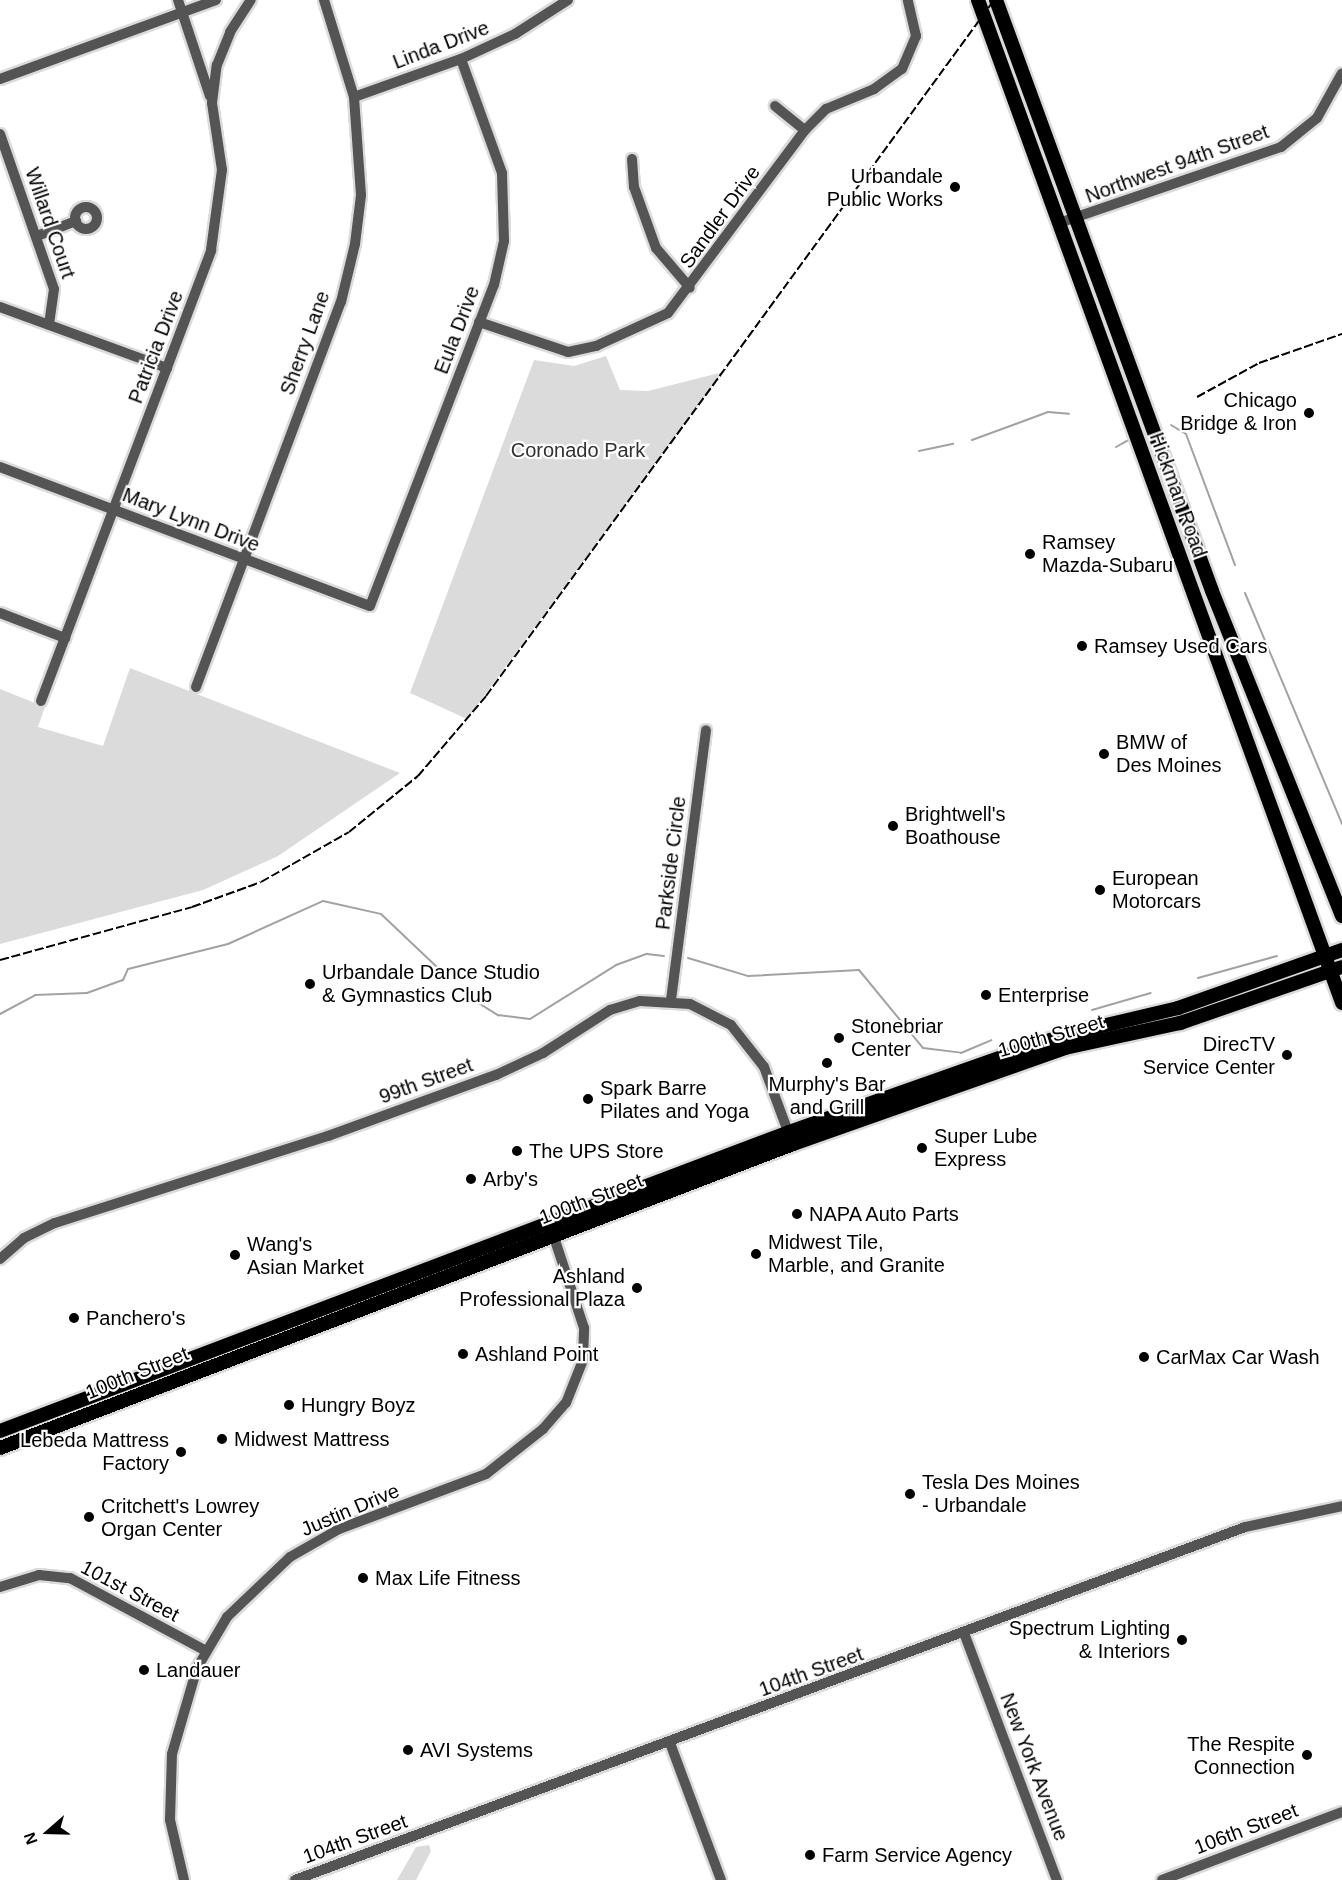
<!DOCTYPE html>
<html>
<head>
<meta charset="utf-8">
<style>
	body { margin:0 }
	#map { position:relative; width:1342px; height:1880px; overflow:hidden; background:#fff; font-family:Arial,sans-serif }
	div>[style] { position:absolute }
	.green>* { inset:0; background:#dbdbdb }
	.stream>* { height:2px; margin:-1px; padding:0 1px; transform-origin:1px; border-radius:1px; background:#a2a2a2 }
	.roads { filter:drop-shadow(2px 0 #dbdbdb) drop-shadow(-2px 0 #dbdbdb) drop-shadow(0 2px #dbdbdb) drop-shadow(0 -2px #dbdbdb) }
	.minor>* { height:10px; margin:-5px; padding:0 5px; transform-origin:5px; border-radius:5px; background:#545454 }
	.minor>.ring { margin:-5px; padding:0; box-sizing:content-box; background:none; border:10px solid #545454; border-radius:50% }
	.major>* { height:14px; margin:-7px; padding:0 7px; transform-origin:7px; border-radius:7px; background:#000 }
	.rail>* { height:2px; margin-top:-1px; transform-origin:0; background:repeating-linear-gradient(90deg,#000 0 9px,transparent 0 12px) }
	.dots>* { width:16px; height:16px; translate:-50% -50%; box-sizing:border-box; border:3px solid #fff; border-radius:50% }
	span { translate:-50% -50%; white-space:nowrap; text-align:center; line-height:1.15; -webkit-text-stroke:4.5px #fff; paint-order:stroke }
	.street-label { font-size:20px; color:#000 }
	.poi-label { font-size:20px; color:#000 }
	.right { translate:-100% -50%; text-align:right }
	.left { translate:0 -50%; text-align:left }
	.park-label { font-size:20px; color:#323232 }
	.north { position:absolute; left:18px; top:1802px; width:60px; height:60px; -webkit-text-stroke:4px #fff; paint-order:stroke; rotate:250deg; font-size:16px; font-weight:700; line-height:24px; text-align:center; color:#000 }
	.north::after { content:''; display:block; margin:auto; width:21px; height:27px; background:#000; clip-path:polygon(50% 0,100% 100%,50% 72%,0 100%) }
</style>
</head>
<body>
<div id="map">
	<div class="green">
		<i style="clip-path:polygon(606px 356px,620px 390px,648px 391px,723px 372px,467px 719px,410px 693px,534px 360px,574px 366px)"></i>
		<i style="clip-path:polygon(130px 668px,400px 773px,278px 856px,203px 890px,0 944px,0 689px,45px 707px,38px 727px,103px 746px)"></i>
		<i style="clip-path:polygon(429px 1845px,431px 1851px,416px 1880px,397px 1880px,416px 1847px)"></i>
	</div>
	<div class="stream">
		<i style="left:1171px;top:425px;width:17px;rotate:31deg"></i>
		<i style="left:1186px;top:434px;width:140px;rotate:69.5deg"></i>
		<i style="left:972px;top:440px;width:81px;rotate:-20.2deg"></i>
		<i style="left:1048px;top:412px;width:21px;rotate:5deg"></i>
		<i style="left:1116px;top:447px;width:13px;rotate:-29deg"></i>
		<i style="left:919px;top:451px;width:35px;rotate:-12deg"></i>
		<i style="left:1245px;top:593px;width:251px;rotate:67.2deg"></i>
		<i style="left:688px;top:958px;width:63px;rotate:16.7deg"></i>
		<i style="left:748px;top:976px;width:111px;rotate:-3.1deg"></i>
		<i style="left:859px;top:970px;width:101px;rotate:50.6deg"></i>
		<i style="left:923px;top:1048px;width:38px;rotate:7deg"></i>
		<i style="left:961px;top:1053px;width:33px;rotate:-23deg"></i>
		<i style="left:1198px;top:978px;width:82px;rotate:-15.6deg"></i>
		<i style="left:472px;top:999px;width:31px;rotate:32deg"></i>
		<i style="left:498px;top:1015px;width:32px;rotate:7deg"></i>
		<i style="left:530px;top:1019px;width:102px;rotate:-32.1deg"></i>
		<i style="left:616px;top:965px;width:33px;rotate:-20deg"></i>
		<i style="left:647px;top:954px;width:17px;rotate:7deg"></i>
		<i style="left:1092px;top:1010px;width:61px;rotate:-16.1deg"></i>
		<i style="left:0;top:1014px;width:40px;rotate:-28deg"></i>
		<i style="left:35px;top:995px;width:52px;rotate:-2.2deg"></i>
		<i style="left:87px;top:993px;width:38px;rotate:-20deg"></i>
		<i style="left:123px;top:980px;width:12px;rotate:-66deg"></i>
		<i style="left:128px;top:969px;width:103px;rotate:-14deg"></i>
		<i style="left:228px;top:944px;width:104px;rotate:-24.4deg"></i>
		<i style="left:323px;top:901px;width:59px;rotate:12.6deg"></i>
		<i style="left:381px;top:914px;width:80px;rotate:43.5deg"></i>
	</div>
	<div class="roads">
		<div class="minor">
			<i style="left:178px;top:0;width:101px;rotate:71.6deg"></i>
			<i style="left:0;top:79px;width:230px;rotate:-20.1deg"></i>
			<i style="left:354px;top:97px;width:114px;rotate:-19.6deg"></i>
			<i style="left:461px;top:59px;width:60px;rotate:-24.8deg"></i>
			<i style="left:515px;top:34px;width:63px;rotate:-32.7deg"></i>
			<i style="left:775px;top:106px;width:38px;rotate:39deg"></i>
			<i style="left:0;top:134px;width:164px;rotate:70.8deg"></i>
			<i style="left:54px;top:289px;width:36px;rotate:98deg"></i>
			<i style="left:632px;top:159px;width:28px;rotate:86deg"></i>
			<i style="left:634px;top:187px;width:65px;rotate:70.2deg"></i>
			<i style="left:656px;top:248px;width:52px;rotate:49.6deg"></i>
			<i class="ring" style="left:75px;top:207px;width:12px;height:12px"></i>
			<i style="left:1059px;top:223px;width:235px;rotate:-18.9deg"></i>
			<i style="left:1281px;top:147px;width:46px;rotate:-38.9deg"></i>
			<i style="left:1317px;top:118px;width:51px;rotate:-60.9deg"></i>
			<i style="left:37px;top:236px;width:42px;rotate:-21deg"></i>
			<i style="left:0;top:307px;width:178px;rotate:20.1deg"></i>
			<i style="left:479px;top:322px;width:94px;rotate:18.6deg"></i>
			<i style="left:568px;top:352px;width:29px;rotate:-12deg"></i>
			<i style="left:596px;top:346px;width:79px;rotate:-24.6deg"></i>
			<i style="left:668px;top:313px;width:229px;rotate:-53.2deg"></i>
			<i style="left:805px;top:130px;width:30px;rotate:-45deg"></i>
			<i style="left:826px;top:109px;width:52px;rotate:-22.6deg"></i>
			<i style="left:874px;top:89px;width:34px;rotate:-36deg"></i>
			<i style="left:902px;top:69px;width:36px;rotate:-67deg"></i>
			<i style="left:916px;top:36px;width:37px;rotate:-103deg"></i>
			<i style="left:0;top:467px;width:395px;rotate:20.6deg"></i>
			<i style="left:370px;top:606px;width:344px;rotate:-68.9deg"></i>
			<i style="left:494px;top:285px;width:45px;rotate:-77.2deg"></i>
			<i style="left:504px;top:241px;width:68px;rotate:-91.7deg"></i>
			<i style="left:502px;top:173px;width:121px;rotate:-109.8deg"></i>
			<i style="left:0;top:613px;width:70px;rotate:21deg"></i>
			<i style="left:196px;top:687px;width:411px;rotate:-69.4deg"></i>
			<i style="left:341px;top:302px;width:60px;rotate:-76.4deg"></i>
			<i style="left:355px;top:244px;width:49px;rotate:-83deg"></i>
			<i style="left:361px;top:195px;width:98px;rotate:-94.1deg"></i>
			<i style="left:354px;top:97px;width:102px;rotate:-107.2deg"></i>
			<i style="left:41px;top:701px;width:482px;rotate:-69.3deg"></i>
			<i style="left:211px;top:250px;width:81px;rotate:-82.2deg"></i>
			<i style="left:222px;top:170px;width:68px;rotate:-98.5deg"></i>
			<i style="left:212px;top:103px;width:38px;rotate:-83deg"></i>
			<i style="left:217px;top:65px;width:35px;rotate:-68deg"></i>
			<i style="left:230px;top:32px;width:38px;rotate:-57deg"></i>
			<i style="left:671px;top:1000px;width:272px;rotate:-82.6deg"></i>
			<i style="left:0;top:1259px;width:32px;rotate:-41deg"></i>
			<i style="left:24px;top:1238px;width:34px;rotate:-26deg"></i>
			<i style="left:55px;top:1223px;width:287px;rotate:-17.7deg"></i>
			<i style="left:328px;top:1136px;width:179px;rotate:-20deg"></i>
			<i style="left:496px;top:1075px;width:52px;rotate:-25.1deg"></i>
			<i style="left:543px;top:1053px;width:80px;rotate:-32.7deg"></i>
			<i style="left:610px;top:1010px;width:31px;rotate:-17deg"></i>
			<i style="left:640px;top:1001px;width:50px;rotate:3.4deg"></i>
			<i style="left:690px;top:1004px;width:46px;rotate:27.1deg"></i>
			<i style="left:731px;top:1025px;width:53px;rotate:51.8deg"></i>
			<i style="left:764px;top:1067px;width:75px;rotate:69.6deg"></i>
			<i style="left:0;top:1587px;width:41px;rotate:-17.1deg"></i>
			<i style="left:39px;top:1575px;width:31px;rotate:6deg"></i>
			<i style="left:70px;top:1578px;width:154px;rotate:28.2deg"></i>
			<i style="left:964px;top:1633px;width:264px;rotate:69.4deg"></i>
			<i style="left:670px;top:1743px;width:146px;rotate:69.6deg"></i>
			<i style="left:184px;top:1880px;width:62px;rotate:-103.1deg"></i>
			<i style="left:170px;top:1820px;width:66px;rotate:-88.3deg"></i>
			<i style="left:172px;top:1754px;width:90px;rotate:-73.8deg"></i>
			<i style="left:197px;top:1668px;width:59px;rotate:-59.5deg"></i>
			<i style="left:227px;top:1617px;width:87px;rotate:-43.6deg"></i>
			<i style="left:290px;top:1557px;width:56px;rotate:-29.7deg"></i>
			<i style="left:339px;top:1529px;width:157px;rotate:-20.5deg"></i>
			<i style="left:486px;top:1474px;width:73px;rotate:-38.3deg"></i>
			<i style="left:543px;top:1429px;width:35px;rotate:-49deg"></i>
			<i style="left:566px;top:1403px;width:46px;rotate:-68.4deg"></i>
			<i style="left:583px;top:1360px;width:32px;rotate:-88deg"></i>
			<i style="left:584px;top:1328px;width:102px;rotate:-108.3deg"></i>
			<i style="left:295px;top:1880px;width:1013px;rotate:-20.38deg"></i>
			<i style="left:1245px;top:1527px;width:99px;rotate:-12.2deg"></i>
			<i style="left:1162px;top:1880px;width:192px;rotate:-20.7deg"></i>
		</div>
		<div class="major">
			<i style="left:978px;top:0;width:1067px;rotate:70.05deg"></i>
			<i style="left:996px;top:0;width:629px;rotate:69.92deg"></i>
			<i style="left:1212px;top:591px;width:350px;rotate:68.2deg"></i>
			<i style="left:0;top:1431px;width:844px;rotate:-20.75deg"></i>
			<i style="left:789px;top:1132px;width:292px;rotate:-19.4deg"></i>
			<i style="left:1064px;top:1035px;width:117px;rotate:-13.3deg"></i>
			<i style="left:1178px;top:1008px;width:174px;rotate:-19.5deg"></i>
			<i style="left:0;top:1448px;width:849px;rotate:-20.97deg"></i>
			<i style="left:793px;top:1144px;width:288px;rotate:-19.4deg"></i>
			<i style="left:1065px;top:1048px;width:118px;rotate:-12.3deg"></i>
			<i style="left:1180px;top:1023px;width:171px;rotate:-19.1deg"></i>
		</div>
	</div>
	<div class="rail">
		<i style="left:1197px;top:397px;width:71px;rotate:-28.7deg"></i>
		<i style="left:1259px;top:363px;width:88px;rotate:-19.3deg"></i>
		<i style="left:0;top:960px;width:199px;rotate:-15.4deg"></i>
		<i style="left:192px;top:907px;width:73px;rotate:-19.9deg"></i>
		<i style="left:261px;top:882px;width:101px;rotate:-29.6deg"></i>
		<i style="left:349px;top:832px;width:89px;rotate:-39.1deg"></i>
		<i style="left:418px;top:776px;width:105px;rotate:-49.6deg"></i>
		<i style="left:486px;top:696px;width:862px;rotate:-53.87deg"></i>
	</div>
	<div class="dots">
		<i style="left:955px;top:187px;background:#000"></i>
		<i style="left:1309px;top:413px;background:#000"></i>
		<i style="left:1030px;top:554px;background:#000"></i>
		<i style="left:1082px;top:646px;background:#000"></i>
		<i style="left:1104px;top:754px;background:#000"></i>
		<i style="left:893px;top:826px;background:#000"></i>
		<i style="left:1100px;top:890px;background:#000"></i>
		<i style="left:310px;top:984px;background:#000"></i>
		<i style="left:986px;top:995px;background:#000"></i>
		<i style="left:839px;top:1038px;background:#000"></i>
		<i style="left:1287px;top:1055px;background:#000"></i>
		<i style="left:827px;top:1063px;background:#000"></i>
		<i style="left:588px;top:1099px;background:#000"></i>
		<i style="left:922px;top:1148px;background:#000"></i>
		<i style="left:517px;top:1151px;background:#000"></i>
		<i style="left:471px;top:1179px;background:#000"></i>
		<i style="left:797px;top:1214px;background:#000"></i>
		<i style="left:756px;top:1254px;background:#000"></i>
		<i style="left:235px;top:1255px;background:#000"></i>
		<i style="left:637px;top:1288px;background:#000"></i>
		<i style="left:74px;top:1318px;background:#000"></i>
		<i style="left:463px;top:1354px;background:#000"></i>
		<i style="left:1144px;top:1357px;background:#000"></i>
		<i style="left:289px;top:1405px;background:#000"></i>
		<i style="left:222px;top:1439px;background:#000"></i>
		<i style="left:181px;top:1452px;background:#000"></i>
		<i style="left:910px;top:1494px;background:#000"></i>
		<i style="left:89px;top:1517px;background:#000"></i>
		<i style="left:363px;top:1578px;background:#000"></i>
		<i style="left:1182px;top:1640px;background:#000"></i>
		<i style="left:144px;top:1670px;background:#000"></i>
		<i style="left:408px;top:1750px;background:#000"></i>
		<i style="left:1307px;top:1755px;background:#000"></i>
		<i style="left:810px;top:1855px;background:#000"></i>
	</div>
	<div class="street-label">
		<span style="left:441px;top:45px;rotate:-21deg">Linda Drive</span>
		<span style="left:1177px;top:164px;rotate:-20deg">Northwest 94th Street</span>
		<span style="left:720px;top:217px;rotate:-54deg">Sandler Drive</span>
		<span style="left:50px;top:223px;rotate:71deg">Willard Court</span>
		<span style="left:457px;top:330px;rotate:-69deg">Eula Drive</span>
		<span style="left:305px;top:343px;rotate:-70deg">Sherry Lane</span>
		<span style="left:156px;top:347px;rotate:-69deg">Patricia Drive</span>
		<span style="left:1178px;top:495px;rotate:70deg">Hickman Road</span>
		<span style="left:191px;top:520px;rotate:21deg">Mary Lynn Drive</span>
		<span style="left:671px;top:863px;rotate:-83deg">Parkside Circle</span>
		<span style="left:1051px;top:1036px;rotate:-16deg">100th Street</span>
		<span style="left:426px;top:1081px;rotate:-20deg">99th Street</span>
		<span style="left:591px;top:1199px;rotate:-21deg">100th Street</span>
		<span style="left:137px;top:1373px;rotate:-22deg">100th Street</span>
		<span style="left:350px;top:1510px;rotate:-23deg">Justin Drive</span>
		<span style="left:130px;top:1591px;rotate:28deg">101st Street</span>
		<span style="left:811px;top:1672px;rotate:-20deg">104th Street</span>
		<span style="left:1034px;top:1767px;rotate:69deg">New York Avenue</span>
		<span style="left:1246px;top:1829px;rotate:-21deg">106th Street</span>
		<span style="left:355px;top:1839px;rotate:-20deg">104th Street</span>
	</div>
	<div class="poi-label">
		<span class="right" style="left:943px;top:188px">Urbandale<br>Public Works</span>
		<span class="right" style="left:1297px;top:412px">Chicago<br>Bridge &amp; Iron</span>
		<span class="left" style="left:1042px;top:554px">Ramsey<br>Mazda-Subaru</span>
		<span class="left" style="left:1094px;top:646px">Ramsey Used Cars</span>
		<span class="left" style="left:1116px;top:754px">BMW of<br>Des Moines</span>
		<span class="left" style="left:905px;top:826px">Brightwell's<br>Boathouse</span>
		<span class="left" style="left:1112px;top:890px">European<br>Motorcars</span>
		<span class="left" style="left:322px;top:984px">Urbandale Dance Studio<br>&amp; Gymnastics Club</span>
		<span class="left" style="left:998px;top:995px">Enterprise</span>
		<span class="left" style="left:851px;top:1038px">Stonebriar<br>Center</span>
		<span class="right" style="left:1275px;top:1056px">DirecTV<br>Service Center</span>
		<span style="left:827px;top:1096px">Murphy's Bar<br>and Grill</span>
		<span class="left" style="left:600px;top:1100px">Spark Barre<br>Pilates and Yoga</span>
		<span class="left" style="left:934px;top:1148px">Super Lube<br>Express</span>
		<span class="left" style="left:529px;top:1151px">The UPS Store</span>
		<span class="left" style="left:483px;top:1179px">Arby's</span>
		<span class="left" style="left:809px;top:1214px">NAPA Auto Parts</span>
		<span class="left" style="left:768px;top:1254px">Midwest Tile,<br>Marble, and Granite</span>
		<span class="left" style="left:247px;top:1256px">Wang's<br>Asian Market</span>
		<span class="right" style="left:625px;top:1288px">Ashland<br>Professional Plaza</span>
		<span class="left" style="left:86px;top:1318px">Panchero's</span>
		<span class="left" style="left:475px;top:1354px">Ashland Point</span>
		<span class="left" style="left:1156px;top:1357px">CarMax Car Wash</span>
		<span class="left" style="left:301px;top:1405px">Hungry Boyz</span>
		<span class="left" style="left:234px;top:1439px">Midwest Mattress</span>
		<span class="right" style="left:169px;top:1452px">Lebeda Mattress<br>Factory</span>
		<span class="left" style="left:922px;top:1494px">Tesla Des Moines<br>- Urbandale</span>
		<span class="left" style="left:101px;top:1518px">Critchett's Lowrey<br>Organ Center</span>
		<span class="left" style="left:375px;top:1578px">Max Life Fitness</span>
		<span class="right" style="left:1170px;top:1640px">Spectrum Lighting<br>&amp; Interiors</span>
		<span class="left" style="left:156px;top:1670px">Landauer</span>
		<span class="right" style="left:1295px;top:1756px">The Respite<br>Connection</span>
		<span class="left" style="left:420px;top:1750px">AVI Systems</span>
		<span class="left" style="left:822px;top:1855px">Farm Service Agency</span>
	</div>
	<div class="park-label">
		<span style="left:578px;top:450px">Coronado Park</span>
	</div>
	<div class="north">N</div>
</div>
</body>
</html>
